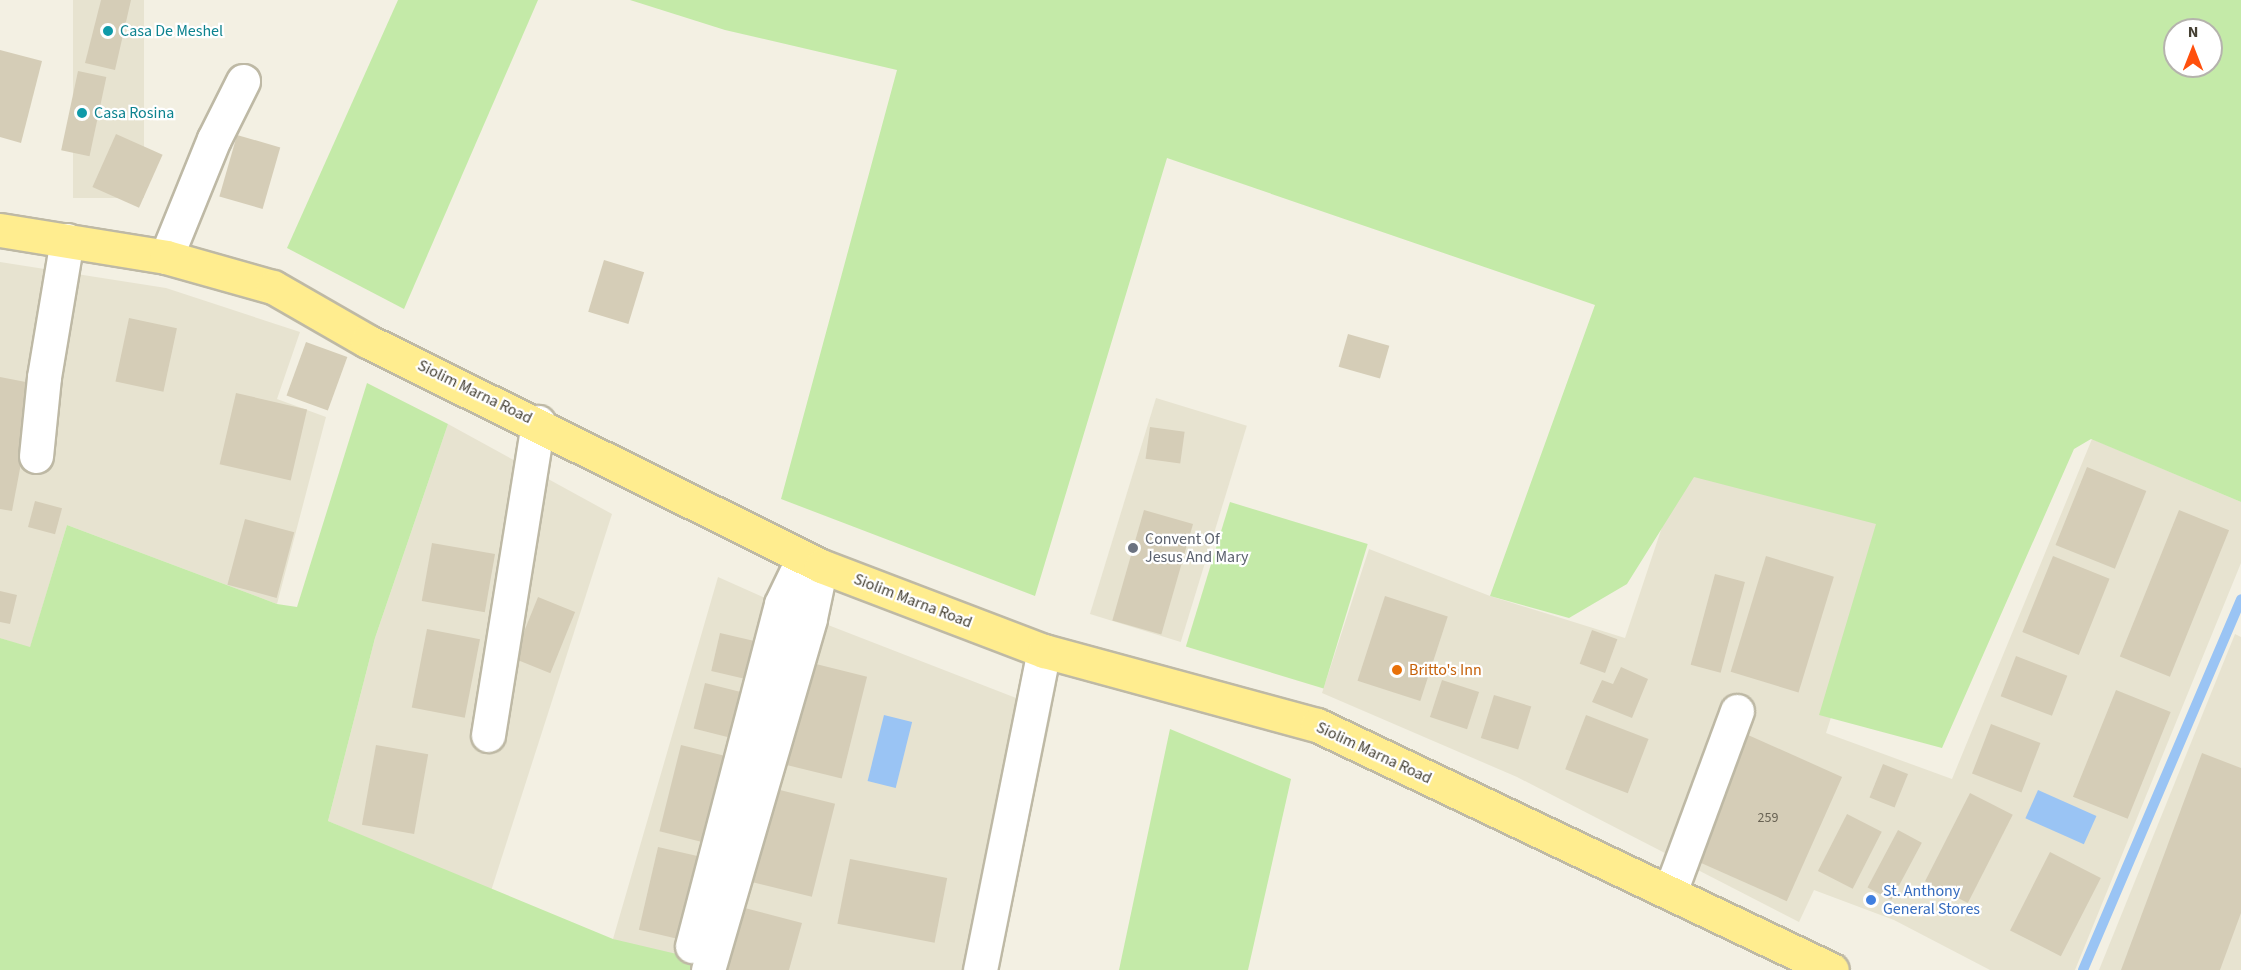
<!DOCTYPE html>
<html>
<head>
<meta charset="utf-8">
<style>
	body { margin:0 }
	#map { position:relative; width:2241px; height:970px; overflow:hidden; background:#f3f0e3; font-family:"Source Sans 3",sans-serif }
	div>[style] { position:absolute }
	.residential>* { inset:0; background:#e7e3d0; transform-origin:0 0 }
	.green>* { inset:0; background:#c4eaa8; transform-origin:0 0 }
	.water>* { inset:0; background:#9ac4f4; transform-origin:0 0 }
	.stream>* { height:10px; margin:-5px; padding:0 5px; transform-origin:5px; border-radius:5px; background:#9ac4f4 }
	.building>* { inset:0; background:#d5cdb7; transform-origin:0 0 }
	.roads { filter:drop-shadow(2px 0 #beb9a5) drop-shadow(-2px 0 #beb9a5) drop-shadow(0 2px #beb9a5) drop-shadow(0 -2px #beb9a5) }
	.minor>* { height:33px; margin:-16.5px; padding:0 16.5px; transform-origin:16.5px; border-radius:16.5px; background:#fff }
	.major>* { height:33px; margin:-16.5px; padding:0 16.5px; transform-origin:16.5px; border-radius:16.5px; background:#ffed8f }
	.dots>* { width:16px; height:16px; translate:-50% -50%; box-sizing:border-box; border:3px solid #fff; border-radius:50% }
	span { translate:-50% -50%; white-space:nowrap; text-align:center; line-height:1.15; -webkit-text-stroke:4.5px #fff; paint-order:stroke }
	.number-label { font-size:14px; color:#696354 }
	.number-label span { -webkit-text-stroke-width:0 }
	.culture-label { font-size:16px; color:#0d838f }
	.left { translate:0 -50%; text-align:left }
	.street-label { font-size:16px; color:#454033 }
	.worship-label { font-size:16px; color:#5b616d }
	.food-label { font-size:16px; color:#c56008 }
	.shop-label { font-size:16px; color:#366cbe }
	.north { position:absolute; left:2163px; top:18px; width:60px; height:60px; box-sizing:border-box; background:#fff; border:2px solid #b5b3ad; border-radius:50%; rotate:0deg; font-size:16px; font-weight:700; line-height:24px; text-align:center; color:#454033 }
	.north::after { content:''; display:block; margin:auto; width:21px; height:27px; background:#ff500d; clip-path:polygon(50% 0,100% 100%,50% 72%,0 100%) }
</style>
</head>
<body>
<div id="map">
	<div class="residential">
		<i style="left:73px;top:0;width:71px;height:198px"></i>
		<i style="clip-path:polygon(0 262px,166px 288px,300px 332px,277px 399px,326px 417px,277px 604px,67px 525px,30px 648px,0 638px)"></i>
		<i style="left:1156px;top:398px;width:95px;height:226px;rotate:17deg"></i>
		<i style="clip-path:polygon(448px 424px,612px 514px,491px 891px,328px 821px,375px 638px)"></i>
		<i style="clip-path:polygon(2092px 439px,2241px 502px,2241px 563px,2075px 970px,1990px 970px,1894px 920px,1814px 890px,1799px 922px,1517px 777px,1322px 693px,1369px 549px,1490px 596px,1625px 638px,1689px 446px,1894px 521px,1826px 733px,1952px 779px)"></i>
		<i style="clip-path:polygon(718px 577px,810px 618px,1052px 712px,998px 970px,696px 970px,613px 939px)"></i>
		<i style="clip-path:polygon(2235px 634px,2241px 637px,2241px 970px,2099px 970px)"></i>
	</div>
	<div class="green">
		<i style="clip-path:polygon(398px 0,538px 0,404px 309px,287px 248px)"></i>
		<i style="clip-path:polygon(evenodd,630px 0,2241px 0,2241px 502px,2091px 439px,2074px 449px,1942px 748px,1819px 715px,1876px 524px,1694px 477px,1627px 584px,1569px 618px,1490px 596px,1595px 305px,1167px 158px,1035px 596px,781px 499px,897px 70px,725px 30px,630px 0,2175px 30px,2211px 30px,2211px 66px,2175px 66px,2175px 30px)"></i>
		<i style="clip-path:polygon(367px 383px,448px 424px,375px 638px,328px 821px,613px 939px,698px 959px,696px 970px,0 970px,0 638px,30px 647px,67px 525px,277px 604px,297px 607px)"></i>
		<i style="left:1230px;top:502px;width:144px;height:151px;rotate:17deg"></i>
		<i style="clip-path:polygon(1170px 729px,1291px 779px,1248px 970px,1119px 970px)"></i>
	</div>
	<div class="water">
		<i style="left:884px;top:715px;width:29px;height:68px;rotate:14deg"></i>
		<i style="left:2038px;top:790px;width:64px;height:31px;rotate:24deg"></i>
	</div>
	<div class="stream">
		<i style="left:2083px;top:970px;width:403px;rotate:-66.9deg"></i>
	</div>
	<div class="building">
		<i style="clip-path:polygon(101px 0,131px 0,115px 70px,85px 63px)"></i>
		<i style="clip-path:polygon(0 50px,42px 61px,21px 143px,0 137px)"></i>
		<i style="left:78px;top:71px;width:29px;height:81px;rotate:12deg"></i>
		<i style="left:116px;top:134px;width:51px;height:58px;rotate:24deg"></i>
		<i style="left:237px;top:135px;width:45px;height:64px;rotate:16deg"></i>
		<i style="left:604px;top:260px;width:42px;height:54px;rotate:17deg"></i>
		<i style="left:129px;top:318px;width:49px;height:65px;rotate:12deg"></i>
		<i style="left:1348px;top:334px;width:43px;height:34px;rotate:16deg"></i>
		<i style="left:306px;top:342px;width:44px;height:57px;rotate:20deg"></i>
		<i style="clip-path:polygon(0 377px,36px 384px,12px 511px,0 509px)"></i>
		<i style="left:236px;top:393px;width:73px;height:73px;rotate:13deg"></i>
		<i style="left:1150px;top:427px;width:35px;height:32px;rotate:8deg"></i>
		<i style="left:2087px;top:467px;width:64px;height:84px;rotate:22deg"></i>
		<i style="left:35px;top:501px;width:28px;height:27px;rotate:15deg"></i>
		<i style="left:1144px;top:510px;width:51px;height:115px;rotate:16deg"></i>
		<i style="left:2179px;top:510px;width:54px;height:158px;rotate:22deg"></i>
		<i style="left:245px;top:519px;width:51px;height:68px;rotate:15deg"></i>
		<i style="left:432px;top:543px;width:64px;height:59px;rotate:10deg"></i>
		<i style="left:1766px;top:556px;width:71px;height:121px;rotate:17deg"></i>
		<i style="left:2053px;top:556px;width:61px;height:82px;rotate:22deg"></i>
		<i style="left:1715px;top:574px;width:31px;height:94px;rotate:15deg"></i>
		<i style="clip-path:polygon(0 591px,17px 595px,10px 624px,0 622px)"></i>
		<i style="left:1385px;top:596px;width:66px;height:89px;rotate:18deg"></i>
		<i style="left:538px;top:597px;width:40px;height:66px;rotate:22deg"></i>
		<i style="left:427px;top:629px;width:54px;height:80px;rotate:11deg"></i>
		<i style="left:1592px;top:630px;width:27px;height:36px;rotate:20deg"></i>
		<i style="left:720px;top:633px;width:43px;height:39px;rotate:13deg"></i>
		<i style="left:2016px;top:656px;width:55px;height:43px;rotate:21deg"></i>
		<i style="left:804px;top:661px;width:65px;height:105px;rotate:14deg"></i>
		<i style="clip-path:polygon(1621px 667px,1648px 679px,1632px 718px,1592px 702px,1602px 680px,1613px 684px)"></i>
		<i style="left:1442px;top:680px;width:39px;height:39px;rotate:18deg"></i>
		<i style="left:705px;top:683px;width:42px;height:47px;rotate:14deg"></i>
		<i style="left:2116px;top:690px;width:59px;height:115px;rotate:22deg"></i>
		<i style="left:1494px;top:695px;width:39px;height:45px;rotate:17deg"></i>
		<i style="left:1586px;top:715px;width:67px;height:58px;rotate:21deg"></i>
		<i style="left:1991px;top:724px;width:53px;height:53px;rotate:21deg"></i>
		<i style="left:1748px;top:735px;width:103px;height:136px;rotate:24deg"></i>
		<i style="left:376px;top:745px;width:53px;height:81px;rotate:10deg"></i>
		<i style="left:681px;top:745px;width:50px;height:89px;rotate:14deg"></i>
		<i style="clip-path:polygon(2202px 753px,2241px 768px,2241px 913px,2220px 970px,2121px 970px)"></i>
		<i style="left:1883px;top:764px;width:27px;height:36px;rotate:22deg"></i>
		<i style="left:772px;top:788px;width:65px;height:96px;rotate:14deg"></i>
		<i style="left:1970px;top:793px;width:48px;height:99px;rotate:27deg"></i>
		<i style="left:1847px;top:814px;width:39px;height:64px;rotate:27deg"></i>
		<i style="left:1898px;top:830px;width:27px;height:65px;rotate:28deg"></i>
		<i style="left:658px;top:847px;width:46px;height:85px;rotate:13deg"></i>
		<i style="left:2050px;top:852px;width:57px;height:88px;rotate:27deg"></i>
		<i style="left:850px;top:859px;width:99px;height:66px;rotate:11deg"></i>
		<i style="clip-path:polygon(741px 907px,802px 923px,789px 970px,725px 970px)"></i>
	</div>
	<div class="roads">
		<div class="minor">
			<i style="left:166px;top:257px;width:127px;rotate:-67.9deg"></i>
			<i style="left:214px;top:139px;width:65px;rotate:-63.4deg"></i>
			<i style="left:36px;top:456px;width:79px;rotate:-84.2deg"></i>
			<i style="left:44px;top:377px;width:139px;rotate:-80.5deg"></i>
			<i style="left:488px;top:735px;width:317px;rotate:-80.9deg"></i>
			<i style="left:1670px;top:892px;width:193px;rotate:-69.7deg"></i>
			<i style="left:692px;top:946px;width:353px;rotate:-75.4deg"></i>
			<i style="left:781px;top:604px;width:51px;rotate:-64.4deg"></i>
			<i style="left:708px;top:970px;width:366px;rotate:-73.8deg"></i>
			<i style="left:810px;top:618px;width:53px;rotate:-78.1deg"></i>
			<i style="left:980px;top:970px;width:325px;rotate:-78.7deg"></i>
		</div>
		<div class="major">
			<i style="left:0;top:230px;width:168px;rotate:9.2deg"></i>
			<i style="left:166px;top:257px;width:111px;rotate:15.7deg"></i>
			<i style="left:273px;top:287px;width:108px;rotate:29.9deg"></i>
			<i style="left:367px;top:341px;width:507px;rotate:26.36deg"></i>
			<i style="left:821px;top:566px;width:239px;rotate:20.9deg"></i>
			<i style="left:1044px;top:651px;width:283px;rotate:15.2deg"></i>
			<i style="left:1317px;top:725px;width:570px;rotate:25.44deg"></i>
		</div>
	</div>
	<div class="dots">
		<i style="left:108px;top:31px;background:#0f9aa8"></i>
		<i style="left:82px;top:113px;background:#0f9aa8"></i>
		<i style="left:1133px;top:548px;background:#6b7280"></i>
		<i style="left:1397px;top:670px;background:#e8710a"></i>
		<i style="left:1871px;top:900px;background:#3f7fe0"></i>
	</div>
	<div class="number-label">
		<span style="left:1768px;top:818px">259</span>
	</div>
	<div class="culture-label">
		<span class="left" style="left:120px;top:31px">Casa De Meshel</span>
		<span class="left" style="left:94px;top:113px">Casa Rosina</span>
	</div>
	<div class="street-label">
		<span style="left:475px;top:392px;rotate:26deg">Siolim Marna Road</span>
		<span style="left:913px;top:601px;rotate:21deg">Siolim Marna Road</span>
		<span style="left:1374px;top:753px;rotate:25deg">Siolim Marna Road</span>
	</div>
	<div class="worship-label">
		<span class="left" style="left:1145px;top:548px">Convent Of<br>Jesus And Mary</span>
	</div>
	<div class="food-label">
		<span class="left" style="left:1409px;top:670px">Britto's Inn</span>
	</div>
	<div class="shop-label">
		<span class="left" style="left:1883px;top:900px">St. Anthony<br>General Stores</span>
	</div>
	<div class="north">N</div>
</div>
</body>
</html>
